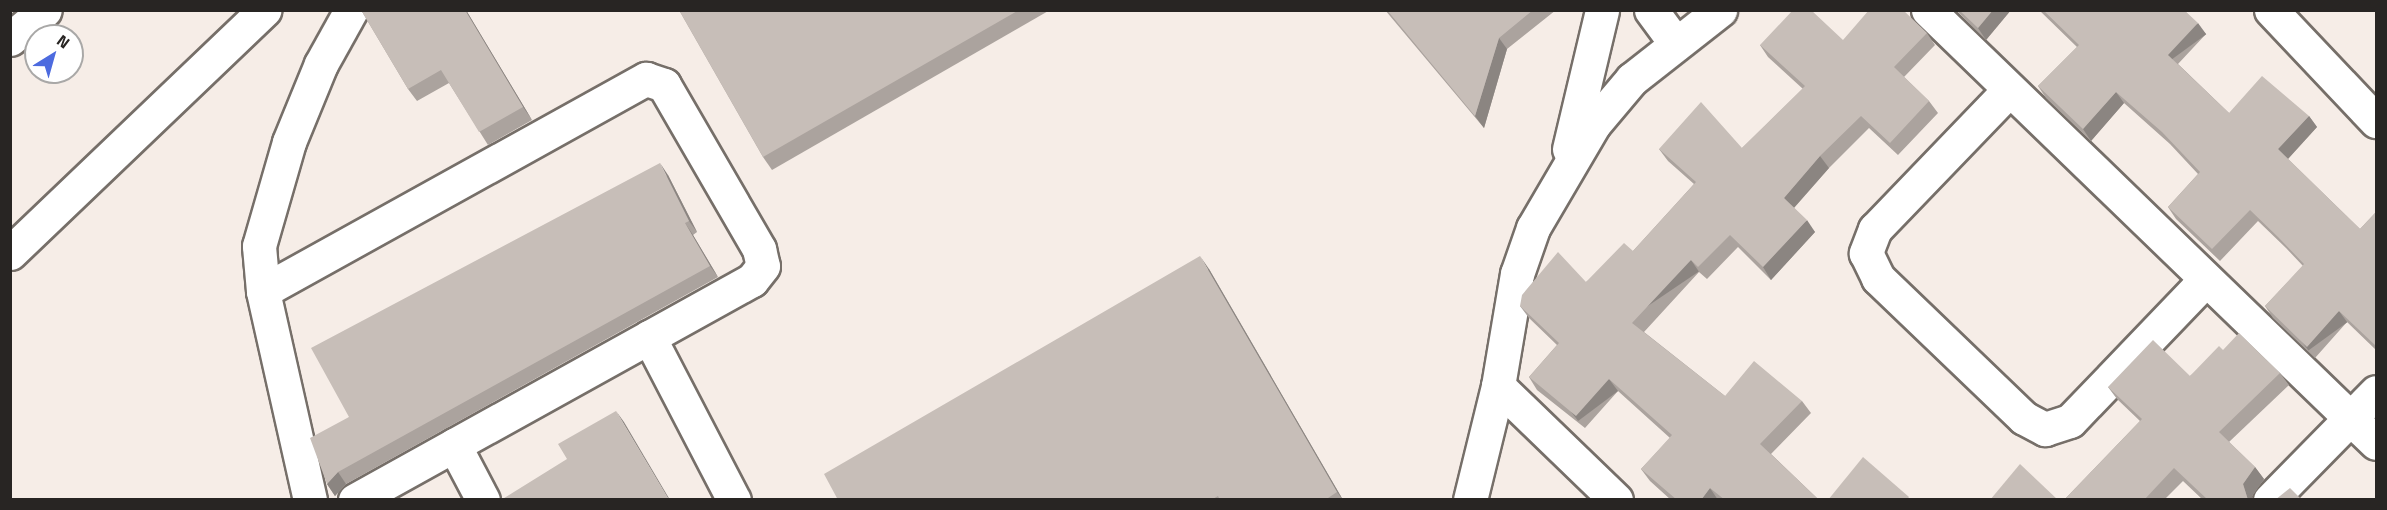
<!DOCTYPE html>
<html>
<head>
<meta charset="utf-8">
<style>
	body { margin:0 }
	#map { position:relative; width:2387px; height:510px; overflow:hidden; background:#f6ede7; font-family:"Titillium Web",sans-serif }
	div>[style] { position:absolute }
	.roads { filter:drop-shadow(2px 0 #766f69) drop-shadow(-2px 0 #766f69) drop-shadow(0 2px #766f69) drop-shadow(0 -2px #766f69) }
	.minor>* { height:33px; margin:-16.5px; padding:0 16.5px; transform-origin:16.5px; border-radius:16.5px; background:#fff }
	.wall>* { inset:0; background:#aba39e }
	.shaded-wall>* { inset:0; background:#8b8581; transform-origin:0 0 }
	.building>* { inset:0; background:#c7beb8 }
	span { translate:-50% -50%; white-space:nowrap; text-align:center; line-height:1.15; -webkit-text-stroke:6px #fff; paint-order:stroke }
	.frame { position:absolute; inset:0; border:12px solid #282523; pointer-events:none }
	.north { position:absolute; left:24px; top:24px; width:60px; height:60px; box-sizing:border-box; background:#fff; border:2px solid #a9a8a7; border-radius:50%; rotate:37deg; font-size:16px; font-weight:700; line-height:24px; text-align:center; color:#282523 }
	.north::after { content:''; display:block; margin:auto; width:21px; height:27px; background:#4d6bdf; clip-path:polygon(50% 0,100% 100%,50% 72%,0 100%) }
</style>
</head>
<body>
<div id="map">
	<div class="roads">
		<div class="minor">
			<i style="left:1651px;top:10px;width:42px;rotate:53.7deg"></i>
			<i style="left:1928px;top:10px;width:623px;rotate:44.02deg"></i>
			<i style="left:2271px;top:10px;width:153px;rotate:46.6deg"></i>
			<i style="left:10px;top:39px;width:45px;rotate:-39.6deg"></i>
			<i style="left:2008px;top:91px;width:192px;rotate:133.9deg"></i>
			<i style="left:1875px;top:229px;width:26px;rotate:111deg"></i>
			<i style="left:1866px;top:253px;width:28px;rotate:64deg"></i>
			<i style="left:1878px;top:278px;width:202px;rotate:43.8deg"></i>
			<i style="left:2024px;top:418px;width:24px;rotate:28deg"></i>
			<i style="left:2045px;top:429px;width:26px;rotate:-18deg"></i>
			<i style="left:2070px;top:421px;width:195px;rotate:-46.2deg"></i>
			<i style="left:1569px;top:149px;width:143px;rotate:-76.6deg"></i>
			<i style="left:10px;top:253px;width:352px;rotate:-43.7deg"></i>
			<i style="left:263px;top:291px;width:438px;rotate:-29deg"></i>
			<i style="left:646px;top:79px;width:19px;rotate:18deg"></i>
			<i style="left:664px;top:85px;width:190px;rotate:59.9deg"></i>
			<i style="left:759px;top:249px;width:17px;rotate:77deg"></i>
			<i style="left:763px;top:266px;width:18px;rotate:128deg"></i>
			<i style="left:752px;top:280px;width:454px;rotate:151deg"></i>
			<i style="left:649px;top:337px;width:184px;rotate:62.5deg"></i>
			<i style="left:1498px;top:386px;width:164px;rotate:44deg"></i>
			<i style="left:454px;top:445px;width:62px;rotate:62.2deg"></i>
			<i style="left:310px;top:500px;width:214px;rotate:-102.7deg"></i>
			<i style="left:263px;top:291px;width:45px;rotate:-95.1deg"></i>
			<i style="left:259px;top:246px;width:108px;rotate:-73.9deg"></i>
			<i style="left:289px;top:142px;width:84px;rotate:-67.7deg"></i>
			<i style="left:321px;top:64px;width:62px;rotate:-60.9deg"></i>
			<i style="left:1470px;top:500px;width:117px;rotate:-76.2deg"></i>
			<i style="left:1498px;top:386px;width:114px;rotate:-80.4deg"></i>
			<i style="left:1517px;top:274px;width:49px;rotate:-70.8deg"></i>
			<i style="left:1533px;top:228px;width:121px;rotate:-59.6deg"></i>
			<i style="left:1594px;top:124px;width:59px;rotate:-49.8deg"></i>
			<i style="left:1632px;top:79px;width:112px;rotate:-38.1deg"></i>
			<i style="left:2270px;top:500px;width:151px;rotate:-45.5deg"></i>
		</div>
	</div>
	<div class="wall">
		<i style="clip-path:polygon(361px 10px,466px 10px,532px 120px,488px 145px,449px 83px,417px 101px,408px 89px)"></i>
		<i style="clip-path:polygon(679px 10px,1050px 10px,772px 170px,763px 157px)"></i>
		<i style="clip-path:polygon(1385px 10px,1556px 10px,1507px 49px,1484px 128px)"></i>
		<i style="clip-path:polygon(1956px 10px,2011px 10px,1986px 40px)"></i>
		<i style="clip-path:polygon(2039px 10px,2184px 10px,2206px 34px,2178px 64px,2229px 113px,2309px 116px,2317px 127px,2288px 159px,2360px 229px,2376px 212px,2376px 350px,2347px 322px,2315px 358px,2273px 318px,2265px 306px,2303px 266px,2286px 248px,2258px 221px,2220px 261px,2176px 219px,2168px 207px,2198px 174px,2170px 144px,2124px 103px,2091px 141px,2046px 98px,2038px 86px,2077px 47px)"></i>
		<i style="clip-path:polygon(1927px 33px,1935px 45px,1904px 77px,1929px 101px,1938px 113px,1898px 155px,1869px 128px,1829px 168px,1794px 208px,1815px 232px,1771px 280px,1738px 247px,1707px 279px,1699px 272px,1644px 332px,1725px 396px,1802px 401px,1811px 413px,1771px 454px,1819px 500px,1671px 500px,1650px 481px,1641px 469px,1670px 438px,1618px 391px,1585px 428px,1537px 390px,1529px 377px,1557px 345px,1529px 318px,1520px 306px,1586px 282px,1633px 251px,1694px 184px,1668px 161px,1659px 149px,1742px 148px,1803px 89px,1768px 57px,1760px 45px,1843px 40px)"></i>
		<i style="clip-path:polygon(668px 175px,697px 232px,693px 235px,718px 277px,346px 484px,335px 496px,327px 484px,349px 417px)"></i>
		<i style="clip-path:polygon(1209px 269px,1343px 500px,838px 500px)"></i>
		<i style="clip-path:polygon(2223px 350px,2280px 373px,2289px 385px,2229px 442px,2255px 467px,2264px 479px,2252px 496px,2253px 500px,2203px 500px,2183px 481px,2164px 500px,2064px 500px,2140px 421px,2117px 399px,2108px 387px,2190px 376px)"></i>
	</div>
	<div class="shaded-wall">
		<i style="clip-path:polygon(465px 10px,466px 10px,532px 120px,523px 107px)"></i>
		<i style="clip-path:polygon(1993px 10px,2011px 10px,1986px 40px,1978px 28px)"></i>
		<i style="left:2198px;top:23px;width:14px;height:44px;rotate:54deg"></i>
		<i style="clip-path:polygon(1499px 38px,1507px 49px,1484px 128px,1475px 116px)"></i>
		<i style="clip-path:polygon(2116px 92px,2124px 103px,2091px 141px,2083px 129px)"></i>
		<i style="clip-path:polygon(2309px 116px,2317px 127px,2286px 161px,2278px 149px)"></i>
		<i style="clip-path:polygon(1820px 156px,1829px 168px,1792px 210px,1784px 198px)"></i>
		<i style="clip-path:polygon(660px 163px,668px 175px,697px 232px,689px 221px)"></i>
		<i style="clip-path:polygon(1807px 220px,1815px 232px,1771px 280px,1763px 267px)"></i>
		<i style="clip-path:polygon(685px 223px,693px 235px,718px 277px,710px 266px)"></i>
		<i style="clip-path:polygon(1200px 256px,1209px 269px,1343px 500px,1337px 492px)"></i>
		<i style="left:1691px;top:260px;width:14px;height:86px;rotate:56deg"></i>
		<i style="left:2339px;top:311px;width:14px;height:48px;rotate:54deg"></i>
		<i style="left:1609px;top:379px;width:15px;height:50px;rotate:53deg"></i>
		<i style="clip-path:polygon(616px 411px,624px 422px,670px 500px,669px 500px)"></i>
		<i style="clip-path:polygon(2255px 467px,2264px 479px,2252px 496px,2253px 500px,2248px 500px,2243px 484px)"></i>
		<i style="clip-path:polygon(338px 472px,346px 484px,335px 496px,327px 484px)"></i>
		<i style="clip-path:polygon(1710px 488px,1718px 500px,1701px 500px)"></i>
	</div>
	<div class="building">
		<i style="clip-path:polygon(361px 10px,465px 10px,523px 107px,479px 132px,441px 70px,408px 89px)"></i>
		<i style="clip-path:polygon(679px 10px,1019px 10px,763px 157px)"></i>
		<i style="clip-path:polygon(1387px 10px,1533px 10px,1499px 38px,1475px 116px)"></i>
		<i style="clip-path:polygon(1793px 10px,1811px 10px,1843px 40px,1869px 10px,1903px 10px,1927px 33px,1894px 67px,1929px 101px,1890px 143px,1861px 116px,1820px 156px,1784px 198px,1807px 220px,1763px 267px,1730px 235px,1698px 267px,1691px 260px,1632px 323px,1725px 396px,1754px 361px,1802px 401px,1760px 444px,1819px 500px,1725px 500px,1710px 488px,1701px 500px,1677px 500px,1641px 469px,1672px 435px,1609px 379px,1576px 416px,1529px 377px,1559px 343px,1520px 306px,1522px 295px,1558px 252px,1586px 282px,1624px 243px,1633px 251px,1696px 182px,1659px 149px,1701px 102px,1742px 148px,1805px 86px,1760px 45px)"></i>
		<i style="clip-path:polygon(1959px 10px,1993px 10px,1978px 28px)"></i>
		<i style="clip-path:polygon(2043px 10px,2184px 10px,2198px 23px,2168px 55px,2229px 113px,2262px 76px,2309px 116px,2278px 149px,2360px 229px,2376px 212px,2376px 346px,2339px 311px,2307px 347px,2265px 306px,2304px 264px,2278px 237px,2250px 210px,2212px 249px,2168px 207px,2200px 172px,2162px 132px,2116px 92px,2083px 129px,2038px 86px,2079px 45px)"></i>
		<i style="clip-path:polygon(660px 163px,689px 221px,685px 223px,710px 266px,338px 472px,327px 484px,310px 438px,349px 417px,311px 348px)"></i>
		<i style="clip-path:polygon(1200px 256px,1337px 492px,1325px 500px,1220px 500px,1218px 496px,1211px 500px,838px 500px,824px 474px)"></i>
		<i style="clip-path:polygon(2239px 333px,2280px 373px,2219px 432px,2255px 467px,2243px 484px,2248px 500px,2208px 500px,2174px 468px,2144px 500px,2064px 500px,2142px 419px,2108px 387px,2153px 340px,2190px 376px,2219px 346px,2223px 350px)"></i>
		<i style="clip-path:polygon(616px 411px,669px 500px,501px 500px,567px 459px,558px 444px)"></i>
		<i style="clip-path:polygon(1863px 457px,1909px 497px,1907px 500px,1828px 500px)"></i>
		<i style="clip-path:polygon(2020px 464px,2058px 500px,1990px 500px)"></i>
		<i style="clip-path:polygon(2290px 488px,2302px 500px,2275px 500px)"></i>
	</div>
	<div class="frame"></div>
	<div class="north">N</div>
</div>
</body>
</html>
